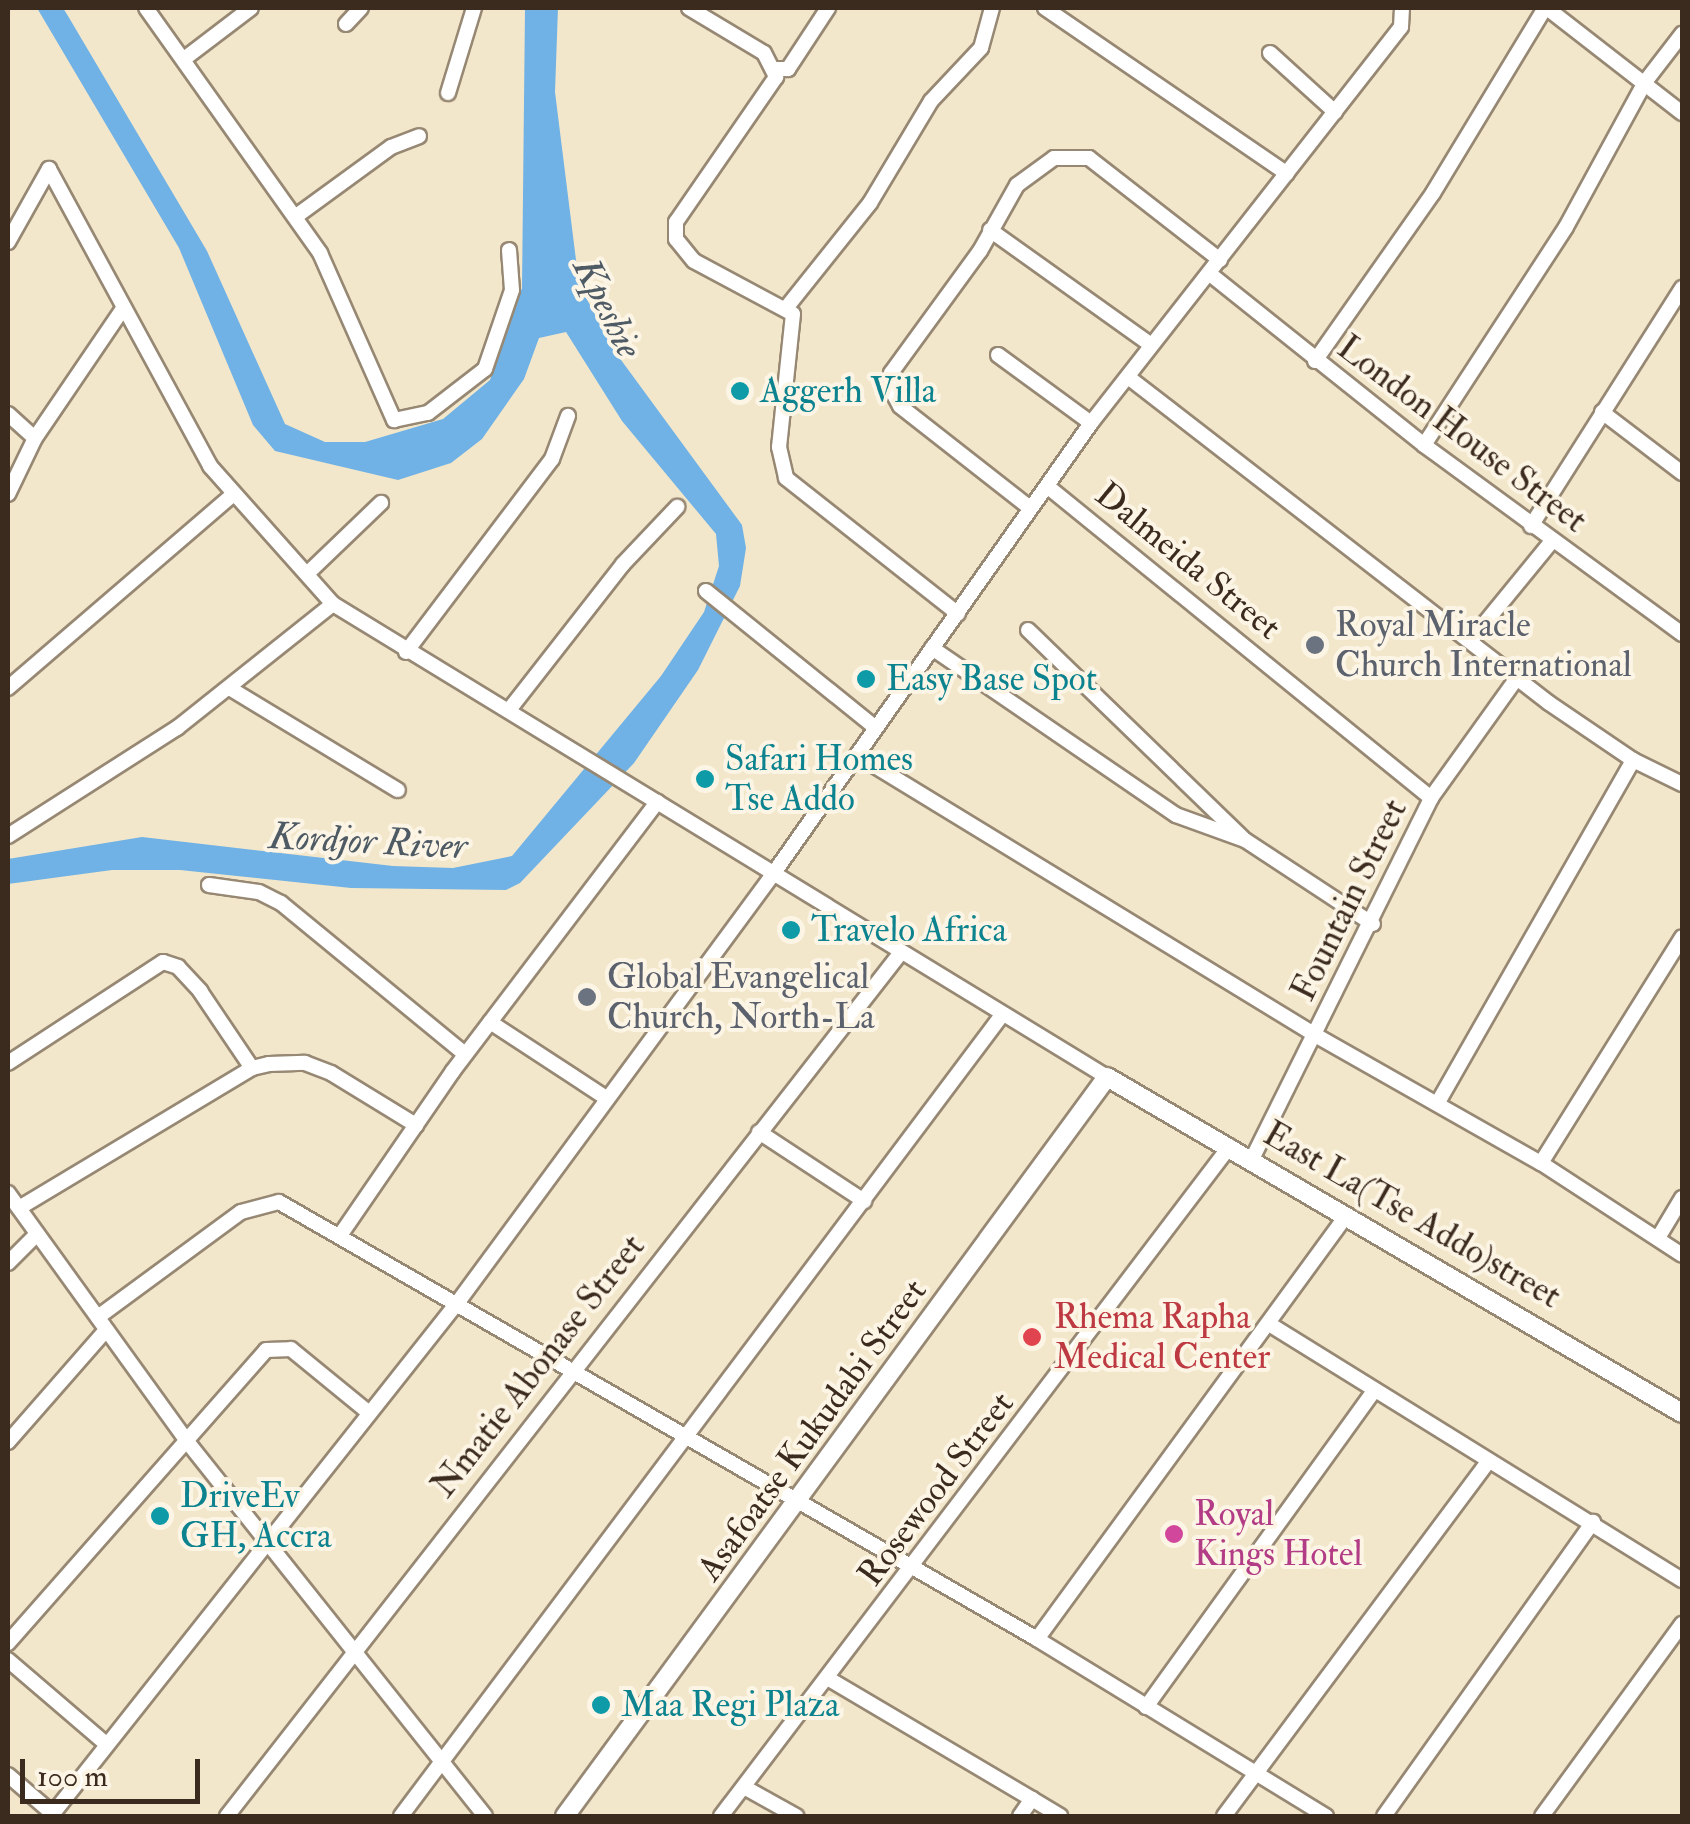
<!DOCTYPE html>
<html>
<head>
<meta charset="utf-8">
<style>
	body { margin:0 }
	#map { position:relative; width:1690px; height:1824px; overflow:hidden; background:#f3e7cb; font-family:"IM FELL Double Pica",serif }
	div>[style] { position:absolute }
	.water>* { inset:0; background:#70b2e5 }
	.roads { filter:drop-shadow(2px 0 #978874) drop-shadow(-2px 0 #978874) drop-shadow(0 2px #978874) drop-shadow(0 -2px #978874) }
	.minor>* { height:14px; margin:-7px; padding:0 7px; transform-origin:7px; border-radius:7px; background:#fff }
	.tertiary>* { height:18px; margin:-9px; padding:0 9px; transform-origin:9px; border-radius:9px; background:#fff }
	.dots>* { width:28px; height:28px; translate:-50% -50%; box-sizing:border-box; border:5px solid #fcf5e5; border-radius:50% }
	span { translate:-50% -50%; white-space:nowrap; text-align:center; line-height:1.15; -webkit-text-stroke:8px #fcf5e5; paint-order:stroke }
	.culture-label { font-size:35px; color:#0d838f }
	.left { translate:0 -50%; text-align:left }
	.street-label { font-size:35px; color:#3b2a1e }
	.worship-label { font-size:35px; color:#5b616d }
	.health-label { font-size:35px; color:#be3a42 }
	.hotel-label { font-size:35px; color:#b23c85 }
	.water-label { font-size:38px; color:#4e5a64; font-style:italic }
	.frame { position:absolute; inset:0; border:10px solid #3b2a1e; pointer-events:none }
	.scale { position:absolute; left:20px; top:1759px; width:180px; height:45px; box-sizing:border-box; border:5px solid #3b2a1e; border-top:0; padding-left:12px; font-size:30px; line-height:35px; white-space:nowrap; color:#3b2a1e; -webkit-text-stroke:8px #fcf5e5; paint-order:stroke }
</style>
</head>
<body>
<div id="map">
	<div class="water">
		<i style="clip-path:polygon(37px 8px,63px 8px,68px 16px,207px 251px,285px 424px,325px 442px,365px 442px,443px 419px,490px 380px,522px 288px,525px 8px,558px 8px,555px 92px,579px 284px,613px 349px,742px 525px,746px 548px,740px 586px,698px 670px,634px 763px,520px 883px,506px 890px,351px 888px,180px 870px,112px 870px,8px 884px,8px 859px,142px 837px,393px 866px,453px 868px,512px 856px,661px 676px,704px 612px,719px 566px,716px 534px,622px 421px,566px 332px,539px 338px,524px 379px,482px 439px,451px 463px,398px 480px,275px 451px,253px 425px,179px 248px)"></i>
	</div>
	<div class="roads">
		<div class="minor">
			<i style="left:146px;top:8px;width:301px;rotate:54.6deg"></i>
			<i style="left:320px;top:253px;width:183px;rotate:66.1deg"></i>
			<i style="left:394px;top:420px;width:35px;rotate:-12deg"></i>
			<i style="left:428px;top:413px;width:72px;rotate:-37.7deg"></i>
			<i style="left:485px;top:369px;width:83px;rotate:-71.1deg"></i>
			<i style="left:512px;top:290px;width:40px;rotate:-94.3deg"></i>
			<i style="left:689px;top:8px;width:87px;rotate:31deg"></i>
			<i style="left:764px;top:53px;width:27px;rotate:63deg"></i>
			<i style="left:776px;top:77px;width:176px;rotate:124.6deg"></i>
			<i style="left:676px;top:222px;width:17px;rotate:90deg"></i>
			<i style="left:676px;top:239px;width:28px;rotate:51deg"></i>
			<i style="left:694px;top:261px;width:112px;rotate:28.2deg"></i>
			<i style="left:793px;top:314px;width:134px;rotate:96deg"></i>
			<i style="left:779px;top:447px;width:32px;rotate:77deg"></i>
			<i style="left:786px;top:478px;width:219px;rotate:38.3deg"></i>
			<i style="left:1045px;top:8px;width:293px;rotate:34.4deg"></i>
			<i style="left:1547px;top:8px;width:171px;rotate:37.9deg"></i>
			<i style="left:346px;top:24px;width:22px;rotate:-47deg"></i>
			<i style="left:1270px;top:53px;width:88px;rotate:42.2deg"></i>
			<i style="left:184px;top:59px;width:84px;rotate:-37.3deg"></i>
			<i style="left:777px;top:69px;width:11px"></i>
			<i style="left:788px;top:69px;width:73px;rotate:-56.7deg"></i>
			<i style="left:448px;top:93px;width:89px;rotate:-73deg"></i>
			<i style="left:49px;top:169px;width:338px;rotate:61.5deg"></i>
			<i style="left:210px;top:466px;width:185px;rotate:48.3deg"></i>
			<i style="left:333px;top:604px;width:907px;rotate:31.43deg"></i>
			<i style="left:295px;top:217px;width:119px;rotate:-36.1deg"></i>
			<i style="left:391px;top:147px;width:30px;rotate:-21deg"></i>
			<i style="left:990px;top:230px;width:198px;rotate:35.5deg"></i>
			<i style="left:8px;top:242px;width:84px;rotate:-60.7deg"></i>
			<i style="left:1210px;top:274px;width:274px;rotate:38.6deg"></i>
			<i style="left:1424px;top:445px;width:320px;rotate:36.2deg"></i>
			<i style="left:787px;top:307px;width:133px;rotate:-51.4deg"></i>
			<i style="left:870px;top:203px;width:119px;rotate:-59.1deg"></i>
			<i style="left:931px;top:101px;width:73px;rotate:-46.7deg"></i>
			<i style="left:981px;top:48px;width:41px;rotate:-74.6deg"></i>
			<i style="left:998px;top:355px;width:115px;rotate:36.2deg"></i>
			<i style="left:1315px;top:361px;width:205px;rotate:-54.9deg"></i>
			<i style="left:1433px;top:193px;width:216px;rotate:-58.8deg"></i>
			<i style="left:1128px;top:377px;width:532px;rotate:37.75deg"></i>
			<i style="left:1549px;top:703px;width:102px;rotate:34.2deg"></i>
			<i style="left:1633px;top:760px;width:55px;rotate:26.1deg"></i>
			<i style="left:1602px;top:412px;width:101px;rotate:37.3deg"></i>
			<i style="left:8px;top:414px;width:36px;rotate:42deg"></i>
			<i style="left:35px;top:438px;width:62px;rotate:115.7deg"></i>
			<i style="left:35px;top:438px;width:158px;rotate:-55.8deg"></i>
			<i style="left:1424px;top:445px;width:260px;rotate:-56.9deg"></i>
			<i style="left:1566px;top:227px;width:165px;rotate:-61.4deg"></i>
			<i style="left:1645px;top:82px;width:61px;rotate:-52.4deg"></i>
			<i style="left:1047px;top:486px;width:495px;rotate:39.1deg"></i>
			<i style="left:1030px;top:508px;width:165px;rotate:-141.9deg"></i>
			<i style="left:900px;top:406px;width:21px;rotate:-118deg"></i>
			<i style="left:890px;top:387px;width:14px;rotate:-86deg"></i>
			<i style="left:891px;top:373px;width:151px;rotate:-53.9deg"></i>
			<i style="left:980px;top:251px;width:76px;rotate:-60.7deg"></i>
			<i style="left:1017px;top:185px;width:46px;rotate:-36.1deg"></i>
			<i style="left:1054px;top:158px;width:35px"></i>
			<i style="left:1089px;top:158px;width:166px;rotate:37.9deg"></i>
			<i style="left:1531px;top:526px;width:282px;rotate:-57.6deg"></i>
			<i style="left:309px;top:572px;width:100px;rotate:-43.8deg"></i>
			<i style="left:706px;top:591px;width:218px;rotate:38.9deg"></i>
			<i style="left:1028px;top:630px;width:299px;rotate:44.1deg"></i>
			<i style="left:1471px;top:640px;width:128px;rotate:-50.7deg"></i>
			<i style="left:932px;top:648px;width:296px;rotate:34.4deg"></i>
			<i style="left:1176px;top:815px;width:73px;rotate:19.9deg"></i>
			<i style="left:1245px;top:840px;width:153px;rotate:33.3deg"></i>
			<i style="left:406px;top:652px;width:242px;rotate:-52.9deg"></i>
			<i style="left:552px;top:459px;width:46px;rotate:-69.6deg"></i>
			<i style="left:8px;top:688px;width:294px;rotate:-40.7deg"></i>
			<i style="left:231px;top:689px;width:195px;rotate:31.2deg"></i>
			<i style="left:509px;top:710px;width:185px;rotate:-52deg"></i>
			<i style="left:623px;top:564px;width:79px;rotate:-46.5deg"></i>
			<i style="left:857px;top:755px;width:539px;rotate:31.42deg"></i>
			<i style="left:1317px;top:1036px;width:257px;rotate:29.6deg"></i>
			<i style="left:1541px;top:1163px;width:168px;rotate:33.1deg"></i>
			<i style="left:8px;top:836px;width:201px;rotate:-32.6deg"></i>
			<i style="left:177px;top:728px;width:199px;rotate:-38.5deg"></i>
			<i style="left:209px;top:885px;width:50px;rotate:8deg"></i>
			<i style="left:259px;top:892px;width:25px;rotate:27deg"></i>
			<i style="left:281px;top:903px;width:238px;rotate:39.4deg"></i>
			<i style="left:490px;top:1022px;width:139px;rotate:33.2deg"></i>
			<i style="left:8px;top:1063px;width:185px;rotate:-33.1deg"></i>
			<i style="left:163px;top:962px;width:16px;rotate:18deg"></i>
			<i style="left:178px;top:967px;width:33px;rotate:47deg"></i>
			<i style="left:200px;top:991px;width:93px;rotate:56deg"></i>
			<i style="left:1437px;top:1104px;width:396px;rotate:-60.3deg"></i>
			<i style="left:759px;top:1132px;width:126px;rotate:33.3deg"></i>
			<i style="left:1252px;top:1159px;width:403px;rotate:-63.6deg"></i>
			<i style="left:1431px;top:798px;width:148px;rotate:-54.4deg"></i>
			<i style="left:1541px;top:1163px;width:266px;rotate:-58deg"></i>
			<i style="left:8px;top:1193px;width:304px;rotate:54.2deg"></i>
			<i style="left:186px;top:1440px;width:480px;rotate:51.5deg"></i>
			<i style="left:19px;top:1208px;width:272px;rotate:-31deg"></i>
			<i style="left:252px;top:1068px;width:17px;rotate:-13deg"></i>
			<i style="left:269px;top:1064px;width:36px;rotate:-2deg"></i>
			<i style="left:305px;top:1063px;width:28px;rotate:21deg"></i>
			<i style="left:331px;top:1073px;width:100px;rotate:31.5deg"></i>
			<i style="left:341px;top:1234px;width:198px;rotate:-55.5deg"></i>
			<i style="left:453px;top:1071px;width:338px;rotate:-52.8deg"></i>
			<i style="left:1658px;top:1238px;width:47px;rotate:-59deg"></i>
			<i style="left:8px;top:1263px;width:41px;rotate:-45deg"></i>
			<i style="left:98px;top:1317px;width:177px;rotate:-36.3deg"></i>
			<i style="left:241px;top:1212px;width:39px;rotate:-15deg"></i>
			<i style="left:279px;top:1202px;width:875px;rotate:29.96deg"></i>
			<i style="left:1037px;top:1639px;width:339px;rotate:31.5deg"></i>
			<i style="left:1269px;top:1324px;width:486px;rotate:31.8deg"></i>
			<i style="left:8px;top:1442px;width:149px;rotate:-48.8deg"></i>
			<i style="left:1037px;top:1639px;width:524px;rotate:-53.85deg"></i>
			<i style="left:8px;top:1643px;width:390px;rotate:-48.6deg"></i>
			<i style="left:266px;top:1350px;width:25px;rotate:-2deg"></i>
			<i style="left:291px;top:1349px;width:99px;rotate:39.3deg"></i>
			<i style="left:8px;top:1660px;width:128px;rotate:40.6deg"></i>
			<i style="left:829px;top:1679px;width:236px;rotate:30.6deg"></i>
			<i style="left:1146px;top:1707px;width:390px;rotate:-54.2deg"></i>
			<i style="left:8px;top:1775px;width:60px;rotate:40.9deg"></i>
			<i style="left:744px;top:1787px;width:60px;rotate:29.1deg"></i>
			<i style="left:51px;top:1816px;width:656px;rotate:-51.63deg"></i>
			<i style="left:458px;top:1302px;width:528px;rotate:-53.63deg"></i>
			<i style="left:771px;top:877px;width:555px;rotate:-54.82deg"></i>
			<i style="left:1091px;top:423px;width:503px;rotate:-51.95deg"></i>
			<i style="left:1401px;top:27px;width:19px;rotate:-87deg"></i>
			<i style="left:227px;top:1816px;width:1092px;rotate:-52.03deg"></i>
			<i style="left:401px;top:1816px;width:1001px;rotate:-53.12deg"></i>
			<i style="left:721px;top:1816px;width:841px;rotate:-52.78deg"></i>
			<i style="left:1020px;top:1816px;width:21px;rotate:-55deg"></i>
			<i style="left:1032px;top:1799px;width:33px;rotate:31deg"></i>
			<i style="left:1224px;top:1816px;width:440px;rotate:-53.3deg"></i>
			<i style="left:1384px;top:1816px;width:361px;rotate:-54.6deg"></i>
			<i style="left:1542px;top:1816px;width:238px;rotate:-53.9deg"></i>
		</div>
		<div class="tertiary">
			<i style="left:565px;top:1816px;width:916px;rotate:-53.74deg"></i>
			<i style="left:1107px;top:1077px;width:666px;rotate:30.3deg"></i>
		</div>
	</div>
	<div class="dots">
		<i style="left:740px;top:391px;background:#0f9aa8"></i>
		<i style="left:1315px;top:645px;background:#6b7280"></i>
		<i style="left:866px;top:679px;background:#0f9aa8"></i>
		<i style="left:705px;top:779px;background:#0f9aa8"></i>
		<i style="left:791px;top:930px;background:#0f9aa8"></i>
		<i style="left:587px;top:997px;background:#6b7280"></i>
		<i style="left:1032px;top:1337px;background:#e0444e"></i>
		<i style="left:160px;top:1516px;background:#0f9aa8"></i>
		<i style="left:1174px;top:1534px;background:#d1479c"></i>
		<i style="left:601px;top:1705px;background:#0f9aa8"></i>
	</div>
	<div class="culture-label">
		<span class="left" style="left:760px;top:391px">Aggerh Villa</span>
		<span class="left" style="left:886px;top:679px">Easy Base Spot</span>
		<span class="left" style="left:725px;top:779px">Safari Homes<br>Tse Addo</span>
		<span class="left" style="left:811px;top:930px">Travelo Africa</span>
		<span class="left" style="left:180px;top:1516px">DriveEv<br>GH, Accra</span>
		<span class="left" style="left:621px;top:1705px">Maa Regi Plaza</span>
	</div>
	<div class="street-label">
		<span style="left:1462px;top:434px;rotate:37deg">London House Street</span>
		<span style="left:1188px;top:561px;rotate:39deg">Dalmeida Street</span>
		<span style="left:1349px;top:900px;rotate:-64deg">Fountain Street</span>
		<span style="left:1412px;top:1215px;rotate:30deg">East La(Tse Addo)street</span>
		<span style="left:538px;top:1366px;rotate:-52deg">Nmatie Abonase Street</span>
		<span style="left:812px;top:1430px;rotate:-54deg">Asafoatse Kukudabi Street</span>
		<span style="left:936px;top:1489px;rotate:-53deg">Rosewood Street</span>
	</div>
	<div class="worship-label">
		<span class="left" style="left:1335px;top:645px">Royal Miracle<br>Church International</span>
		<span class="left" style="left:607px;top:997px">Global Evangelical<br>Church, North-La</span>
	</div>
	<div class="health-label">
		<span class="left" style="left:1054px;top:1337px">Rhema Rapha<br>Medical Center</span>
	</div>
	<div class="hotel-label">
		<span class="left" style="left:1194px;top:1534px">Royal<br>Kings Hotel</span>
	</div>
	<div class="water-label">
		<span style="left:607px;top:308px;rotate:63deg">Kpeshie</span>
		<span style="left:368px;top:842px;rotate:3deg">Kordjor River</span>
	</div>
	<div class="frame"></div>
	<div class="scale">100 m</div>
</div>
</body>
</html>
